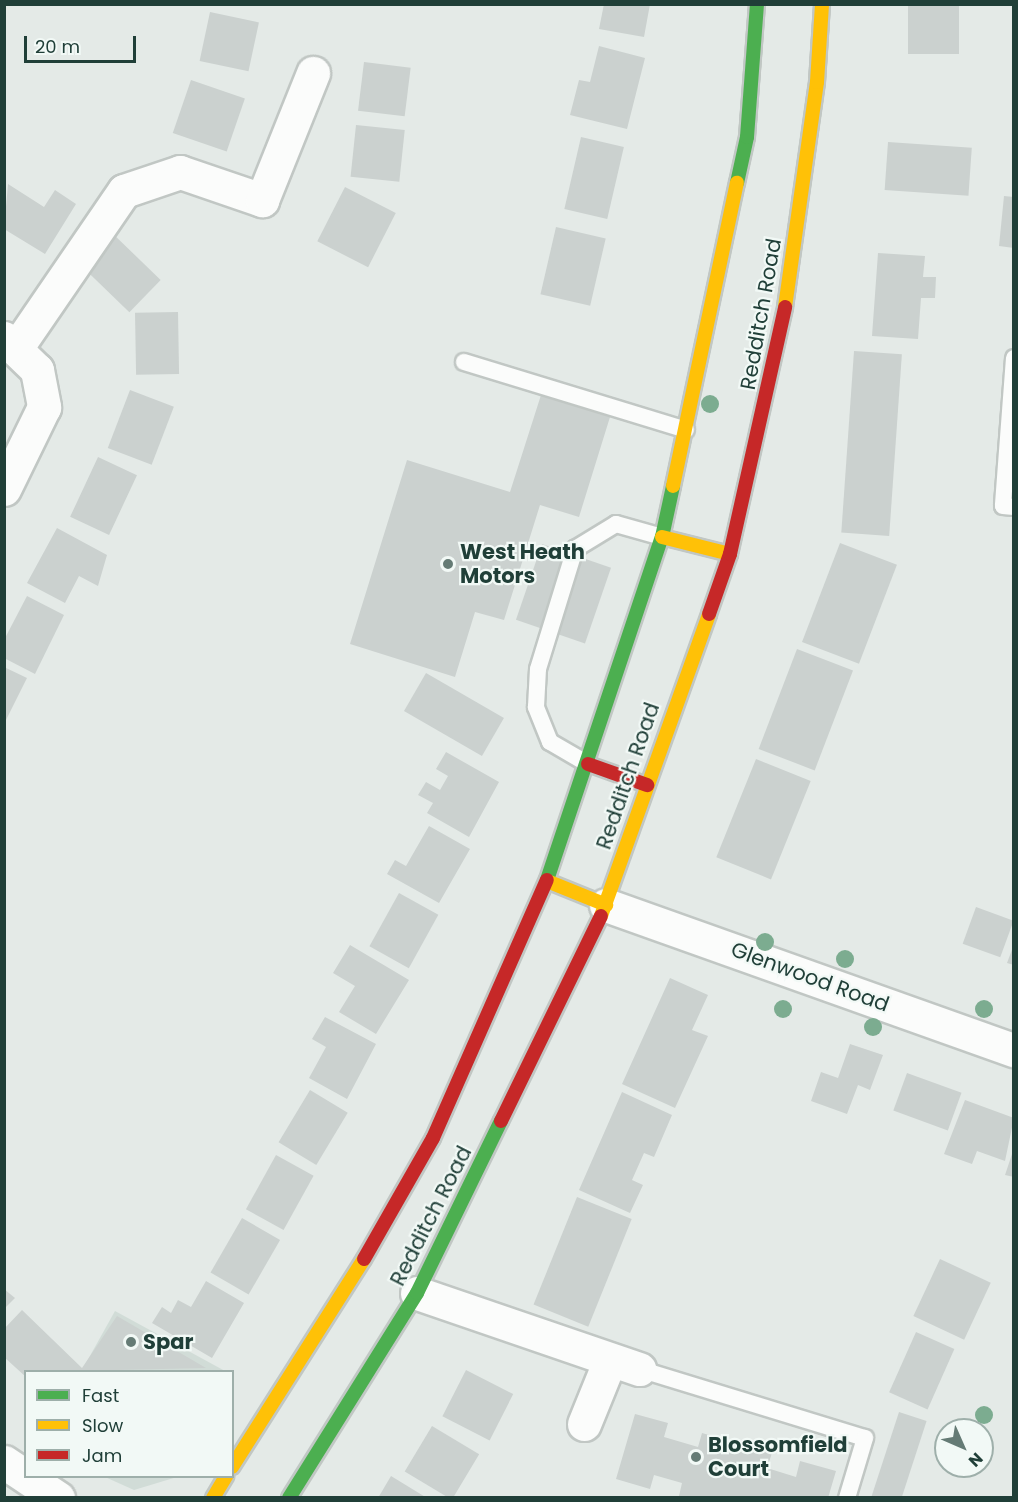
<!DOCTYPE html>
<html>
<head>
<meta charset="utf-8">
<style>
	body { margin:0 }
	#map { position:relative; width:1018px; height:1502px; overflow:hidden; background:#e4eae7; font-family:Poppins,sans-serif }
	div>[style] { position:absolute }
	.built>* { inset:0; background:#d1dcd7 }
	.building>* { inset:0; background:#cbd1cf; transform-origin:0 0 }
	.roads { filter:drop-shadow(2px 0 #c1c7c4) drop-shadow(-2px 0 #c1c7c4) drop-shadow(0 2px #c1c7c4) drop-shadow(0 -2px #c1c7c4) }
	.lane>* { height:16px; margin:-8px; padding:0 8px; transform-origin:8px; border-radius:8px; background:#fbfcfb }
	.street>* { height:33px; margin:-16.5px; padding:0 16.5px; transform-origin:16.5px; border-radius:16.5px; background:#fbfcfb }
	.fast>* { height:14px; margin:-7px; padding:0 7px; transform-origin:7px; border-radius:7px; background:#4caf50 }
	.slow>* { height:14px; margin:-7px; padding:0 7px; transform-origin:7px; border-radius:7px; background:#ffc107 }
	.jam>* { height:14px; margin:-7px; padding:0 7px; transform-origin:7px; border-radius:7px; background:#c62828 }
	.trees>* { width:18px; height:18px; margin:-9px; border-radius:50%; background:#7cac90 }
	.dots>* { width:16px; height:16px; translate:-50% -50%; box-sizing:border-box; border:3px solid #f2f9f6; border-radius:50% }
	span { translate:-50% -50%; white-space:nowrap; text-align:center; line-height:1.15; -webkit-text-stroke:4.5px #f2f9f6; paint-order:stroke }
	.street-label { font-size:21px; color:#203f38 }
	.poi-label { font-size:21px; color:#203f38; font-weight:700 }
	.left { translate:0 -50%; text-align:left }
	.frame { position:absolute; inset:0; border:6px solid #203f38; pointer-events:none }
	.legend { position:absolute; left:24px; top:1370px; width:210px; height:108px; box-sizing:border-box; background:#f2f9f6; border:2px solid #9eafaa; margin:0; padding:8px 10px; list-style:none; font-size:18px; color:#203f38 }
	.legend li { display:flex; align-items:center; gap:12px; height:30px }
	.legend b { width:30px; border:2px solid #9eafaa }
	.north { position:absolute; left:934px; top:1418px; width:60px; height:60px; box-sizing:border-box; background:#f2f9f6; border:2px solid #9eafaa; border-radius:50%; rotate:135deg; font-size:16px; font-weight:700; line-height:24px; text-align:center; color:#203f38 }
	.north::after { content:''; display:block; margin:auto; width:21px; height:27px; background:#657b75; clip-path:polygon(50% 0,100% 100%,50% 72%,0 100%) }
	.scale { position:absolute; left:24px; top:36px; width:112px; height:27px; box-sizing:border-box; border:3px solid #203f38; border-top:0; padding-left:8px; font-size:18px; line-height:21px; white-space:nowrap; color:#203f38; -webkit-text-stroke:4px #f2f9f6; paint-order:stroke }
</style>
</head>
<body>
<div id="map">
	<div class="built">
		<i style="clip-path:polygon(115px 1311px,225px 1371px,81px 1372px)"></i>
		<i style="clip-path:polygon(105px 1477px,177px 1477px,134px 1490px)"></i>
	</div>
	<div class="building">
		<i style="clip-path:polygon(604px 4px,650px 4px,644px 37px,599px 29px)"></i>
		<i style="left:908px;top:4px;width:51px;height:50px"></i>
		<i style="left:210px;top:12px;width:50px;height:50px;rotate:12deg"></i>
		<i style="clip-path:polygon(599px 46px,645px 58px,627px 129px,570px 115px,579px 80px,590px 82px)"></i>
		<i style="left:364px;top:62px;width:47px;height:49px;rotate:7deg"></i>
		<i style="left:191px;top:80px;width:57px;height:56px;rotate:19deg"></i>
		<i style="left:356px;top:125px;width:49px;height:52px;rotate:6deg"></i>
		<i style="left:581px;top:137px;width:44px;height:74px;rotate:13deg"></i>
		<i style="left:888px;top:142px;width:84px;height:48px;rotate:4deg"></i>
		<i style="clip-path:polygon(8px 184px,44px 207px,55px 190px,76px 204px,45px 254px,4px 229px)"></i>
		<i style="left:345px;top:187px;width:57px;height:61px;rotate:27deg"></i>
		<i style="clip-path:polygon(1004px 196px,1014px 197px,1014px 248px,999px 246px)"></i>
		<i style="left:556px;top:227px;width:51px;height:69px;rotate:13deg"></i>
		<i style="left:111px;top:232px;width:69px;height:45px;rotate:44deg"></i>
		<i style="clip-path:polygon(878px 253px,925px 256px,923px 277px,936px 277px,935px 298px,921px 298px,918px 339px,872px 336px)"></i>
		<i style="left:178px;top:312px;width:62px;height:43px;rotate:89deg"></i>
		<i style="left:854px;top:351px;width:48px;height:182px;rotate:4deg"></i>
		<i style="left:130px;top:390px;width:47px;height:62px;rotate:21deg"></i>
		<i style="clip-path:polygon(541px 395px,610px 417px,579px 517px,540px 505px,504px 620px,475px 612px,455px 677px,350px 644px,407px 460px,510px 492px)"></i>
		<i style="left:98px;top:457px;width:43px;height:66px;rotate:25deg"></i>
		<i style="clip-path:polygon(57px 528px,107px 555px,98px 586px,79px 576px,65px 603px,27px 583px)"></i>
		<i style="left:840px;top:543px;width:61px;height:106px;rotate:21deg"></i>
		<i style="left:542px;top:544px;width:73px;height:80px;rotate:19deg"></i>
		<i style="clip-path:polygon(27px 596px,64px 615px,35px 674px,4px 658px,4px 640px)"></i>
		<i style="left:797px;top:649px;width:60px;height:107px;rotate:21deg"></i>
		<i style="clip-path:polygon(4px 667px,27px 678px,4px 724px)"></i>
		<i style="left:426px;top:673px;width:90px;height:44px;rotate:30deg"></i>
		<i style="clip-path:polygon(446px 752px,499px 782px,469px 837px,427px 813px,433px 803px,418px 795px,426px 782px,440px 790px,448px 776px,436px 769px)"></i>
		<i style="left:756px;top:759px;width:59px;height:106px;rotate:22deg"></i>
		<i style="clip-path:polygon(429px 826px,470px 849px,439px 903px,387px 874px,395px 860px,406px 866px)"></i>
		<i style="left:399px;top:893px;width:45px;height:61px;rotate:29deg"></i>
		<i style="left:976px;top:907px;width:40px;height:39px;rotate:20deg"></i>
		<i style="clip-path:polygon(350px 945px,409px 980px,376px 1034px,339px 1012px,355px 986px,333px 973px)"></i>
		<i style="clip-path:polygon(1013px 947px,1014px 947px,1014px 965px,1007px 963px)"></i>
		<i style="clip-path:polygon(670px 978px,708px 995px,692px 1030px,708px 1036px,675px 1108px,622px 1084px)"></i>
		<i style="clip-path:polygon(325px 1017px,376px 1044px,347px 1099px,309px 1078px,326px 1047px,312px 1039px)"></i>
		<i style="clip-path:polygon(850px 1044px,883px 1055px,870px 1090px,858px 1085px,847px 1114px,811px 1101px,821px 1072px,838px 1078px)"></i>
		<i style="left:907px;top:1073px;width:58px;height:40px;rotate:20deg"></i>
		<i style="left:310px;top:1090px;width:44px;height:61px;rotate:31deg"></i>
		<i style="clip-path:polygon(622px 1092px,672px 1115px,654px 1157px,644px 1153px,632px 1180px,643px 1185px,630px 1213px,579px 1190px)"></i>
		<i style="clip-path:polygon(965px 1100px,1014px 1118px,1005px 1161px,977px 1151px,972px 1164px,944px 1154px)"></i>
		<i style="clip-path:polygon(1013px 1151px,1014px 1151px,1014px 1177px,1005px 1175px)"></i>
		<i style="left:276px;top:1155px;width:43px;height:62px;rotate:29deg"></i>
		<i style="left:577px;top:1197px;width:59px;height:116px;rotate:22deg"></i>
		<i style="left:242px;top:1218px;width:44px;height:63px;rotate:30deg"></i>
		<i style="left:940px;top:1259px;width:56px;height:63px;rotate:25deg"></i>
		<i style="clip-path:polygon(206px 1281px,244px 1303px,212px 1358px,152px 1323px,162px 1307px,171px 1313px,178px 1300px,191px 1307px)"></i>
		<i style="clip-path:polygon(4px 1289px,15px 1298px,4px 1309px)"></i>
		<i style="clip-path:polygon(22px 1310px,82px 1368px,117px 1316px,206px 1368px,26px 1372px,26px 1377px,4px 1357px,4px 1329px)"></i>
		<i style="left:916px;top:1332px;width:42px;height:66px;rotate:24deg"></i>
		<i style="left:466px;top:1370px;width:53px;height:52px;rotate:27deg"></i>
		<i style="left:899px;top:1412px;width:29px;height:90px;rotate:18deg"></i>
		<i style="clip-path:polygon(635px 1414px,668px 1423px,664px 1437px,698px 1447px,702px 1433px,772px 1453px,767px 1468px,796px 1477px,800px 1461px,836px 1471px,828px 1498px,684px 1498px,679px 1496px,682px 1483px,654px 1475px,650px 1489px,616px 1479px)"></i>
		<i style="left:432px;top:1426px;width:55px;height:53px;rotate:31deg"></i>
		<i style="clip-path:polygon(391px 1476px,427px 1498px,378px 1498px)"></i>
	</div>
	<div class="roads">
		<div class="lane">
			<i style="left:1014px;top:358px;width:148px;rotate:94.3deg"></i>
			<i style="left:1003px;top:506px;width:11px;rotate:5deg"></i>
			<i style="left:464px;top:362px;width:232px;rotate:17deg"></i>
			<i style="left:588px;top:764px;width:44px;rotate:-149.9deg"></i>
			<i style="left:550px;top:742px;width:38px;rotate:-112deg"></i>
			<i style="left:536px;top:707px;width:38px;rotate:-87deg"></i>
			<i style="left:538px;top:669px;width:126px;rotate:-72.9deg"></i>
			<i style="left:575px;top:549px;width:48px;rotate:-31.4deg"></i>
			<i style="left:616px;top:524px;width:48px;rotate:15.8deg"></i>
			<i style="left:639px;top:1369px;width:236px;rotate:17deg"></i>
			<i style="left:865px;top:1438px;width:63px;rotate:106.7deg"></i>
		</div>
		<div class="street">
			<i style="left:4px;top:338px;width:46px;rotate:44.1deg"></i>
			<i style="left:37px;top:370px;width:38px;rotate:79deg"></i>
			<i style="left:44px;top:407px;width:91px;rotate:116deg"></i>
			<i style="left:17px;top:347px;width:189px;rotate:-55.6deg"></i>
			<i style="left:124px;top:191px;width:59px;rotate:-18.7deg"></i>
			<i style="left:180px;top:172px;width:87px;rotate:18.9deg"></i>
			<i style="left:262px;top:200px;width:137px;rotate:-68.1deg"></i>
			<i style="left:606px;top:905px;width:433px;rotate:19.6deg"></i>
			<i style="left:417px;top:1293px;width:235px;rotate:18.9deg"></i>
			<i style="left:584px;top:1424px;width:69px;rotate:-67.9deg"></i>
			<i style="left:4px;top:1462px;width:65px;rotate:33.7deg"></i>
		</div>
		<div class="fast">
			<i style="left:737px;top:183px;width:47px;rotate:-77.7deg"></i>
			<i style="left:747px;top:137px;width:133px;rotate:-85.7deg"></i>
			<i style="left:547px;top:880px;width:362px;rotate:-71.5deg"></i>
			<i style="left:662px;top:537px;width:52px;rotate:-77.8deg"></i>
			<i style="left:289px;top:1498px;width:242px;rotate:-58deg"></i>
			<i style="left:417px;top:1293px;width:191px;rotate:-64deg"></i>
		</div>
		<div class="slow">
			<i style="left:785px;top:307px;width:227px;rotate:-81.9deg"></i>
			<i style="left:817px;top:82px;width:78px;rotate:-86.3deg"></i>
			<i style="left:673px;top:486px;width:310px;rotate:-78.1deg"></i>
			<i style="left:662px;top:537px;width:70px;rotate:14deg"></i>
			<i style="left:547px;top:881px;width:64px;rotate:22.1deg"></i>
			<i style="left:601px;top:916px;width:321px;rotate:-70.3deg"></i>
			<i style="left:232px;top:1467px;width:246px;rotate:-57.6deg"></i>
			<i style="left:213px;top:1498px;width:26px;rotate:-59deg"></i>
		</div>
		<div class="jam">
			<i style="left:709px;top:614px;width:64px;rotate:-70.7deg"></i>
			<i style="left:730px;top:554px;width:253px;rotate:-77.4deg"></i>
			<i style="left:588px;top:764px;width:63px;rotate:19.6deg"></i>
			<i style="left:501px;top:1121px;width:228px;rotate:-64deg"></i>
			<i style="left:364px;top:1259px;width:139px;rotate:-60.3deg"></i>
			<i style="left:433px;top:1138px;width:282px;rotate:-66.2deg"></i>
		</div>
	</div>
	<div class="trees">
		<i style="left:710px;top:404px"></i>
		<i style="left:765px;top:942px"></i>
		<i style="left:845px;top:959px"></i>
		<i style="left:783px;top:1009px"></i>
		<i style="left:984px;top:1009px"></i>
		<i style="left:873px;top:1027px"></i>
		<i style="left:984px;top:1415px"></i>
	</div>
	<div class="dots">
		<i style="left:448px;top:564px;background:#657b75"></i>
		<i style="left:131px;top:1342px;background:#657b75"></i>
		<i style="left:696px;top:1457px;background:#657b75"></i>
	</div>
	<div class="street-label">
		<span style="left:761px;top:314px;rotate:-80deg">Redditch Road</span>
		<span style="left:628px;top:776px;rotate:-71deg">Redditch Road</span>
		<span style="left:810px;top:977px;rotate:20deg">Glenwood Road</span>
		<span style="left:431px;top:1216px;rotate:-63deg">Redditch Road</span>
	</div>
	<div class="poi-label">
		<span class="left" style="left:460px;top:564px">West Heath<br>Motors</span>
		<span class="left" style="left:143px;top:1342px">Spar</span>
		<span class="left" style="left:708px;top:1457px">Blossomfield<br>Court</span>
	</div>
	<div class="frame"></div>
	<ul class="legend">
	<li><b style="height:8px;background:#4caf50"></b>Fast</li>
	<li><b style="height:8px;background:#ffc107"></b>Slow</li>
	<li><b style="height:8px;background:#c62828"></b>Jam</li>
	</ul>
	<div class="north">N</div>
	<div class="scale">20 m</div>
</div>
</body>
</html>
